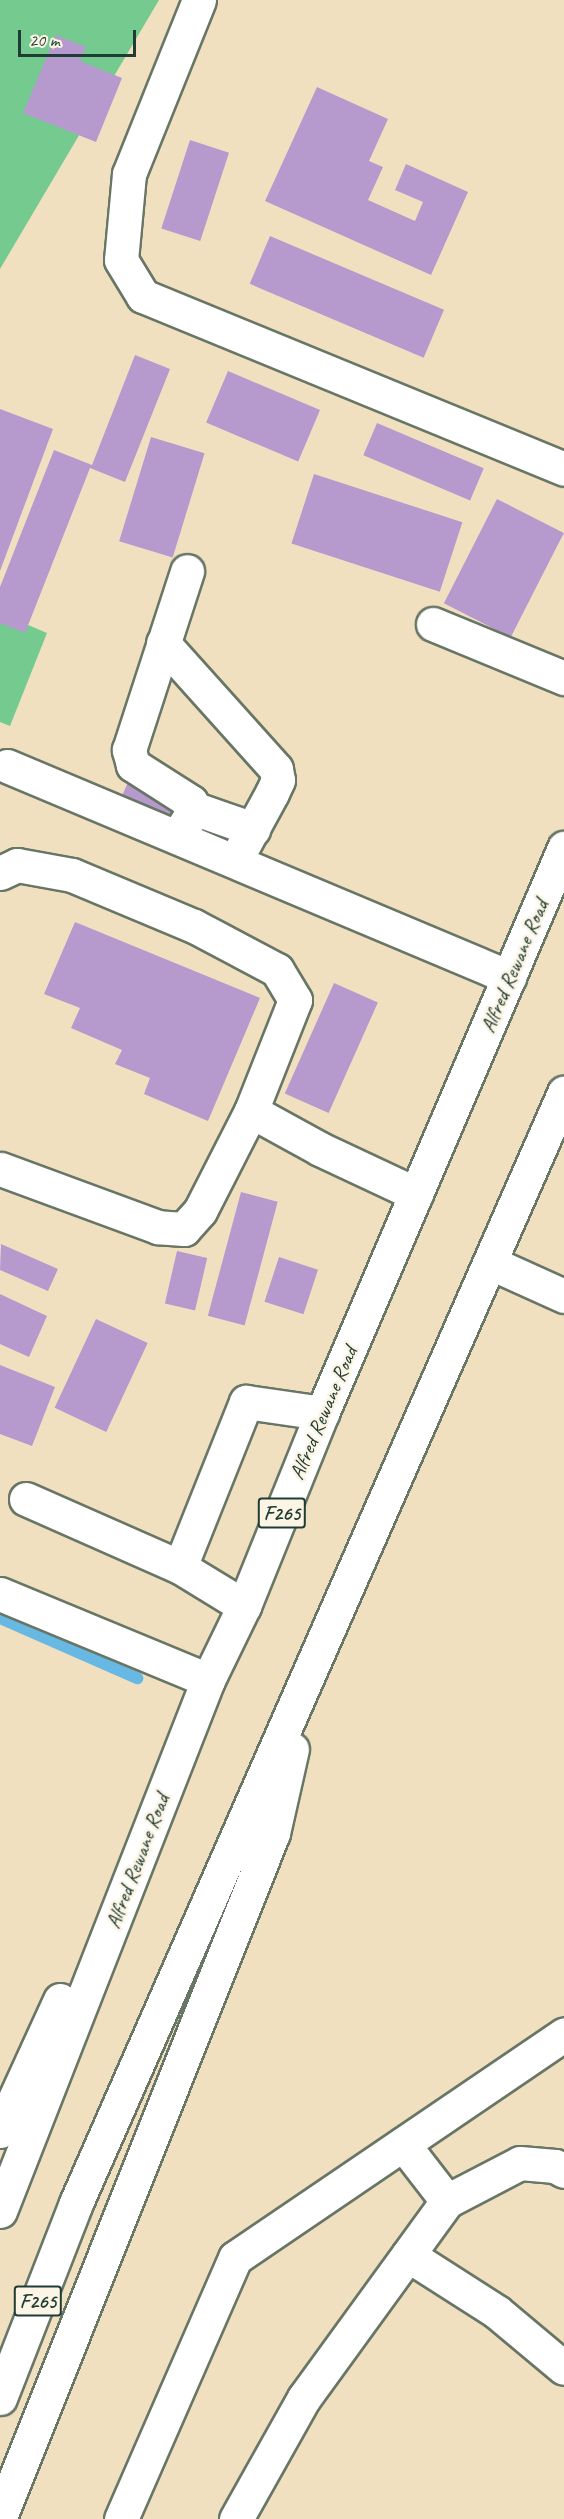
<!DOCTYPE html>
<html>
<head>
<meta charset="utf-8">
<style>
	body { margin:0 }
	#map { position:relative; width:564px; height:2519px; overflow:hidden; background:#f1e0c0; font-family:Caveat,sans-serif }
	div>[style] { position:absolute }
	.green>* { inset:0; background:#74ca8f }
	.stream>* { height:12px; margin:-6px; padding:0 6px; transform-origin:6px; border-radius:6px; background:#67b9e3 }
	.building>* { inset:0; background:#b69ace; transform-origin:0 0 }
	.roads { filter:drop-shadow(2px 0 #687665) drop-shadow(-2px 0 #687665) drop-shadow(0 2px #687665) drop-shadow(0 -2px #687665) }
	.minor>* { height:33px; margin:-16.5px; padding:0 16.5px; transform-origin:16.5px; border-radius:16.5px; background:#fff }
	.major>* { height:33px; margin:-16.5px; padding:0 16.5px; transform-origin:16.5px; border-radius:16.5px; background:#fff }
	span { translate:-50% -50%; white-space:nowrap; text-align:center; line-height:1.15; -webkit-text-stroke:5px #fcf5e5; paint-order:stroke }
	.shield-label span { padding:2px 4px; background:#fcf5e5; border:2px solid; border-radius:4px; -webkit-text-stroke-width:0 }
	.shield-label { font-size:20px; color:#1f3d34; font-weight:700 }
	.street-label { font-size:21px; color:#1f3d34 }
	.scale { position:absolute; left:18px; top:30px; width:118px; height:27px; box-sizing:border-box; border:3px solid #1f3d34; border-top:0; padding-left:8px; font-size:18px; line-height:21px; white-space:nowrap; color:#1f3d34; -webkit-text-stroke:4px #fcf5e5; paint-order:stroke }
</style>
</head>
<body>
<div id="map">
	<div class="green">
		<i style="clip-path:polygon(0 0,159px 0,0 269px)"></i>
		<i style="clip-path:polygon(0 613px,47px 633px,10px 726px,0 722px)"></i>
	</div>
	<div class="stream">
		<i style="left:0;top:1618px;width:150px;rotate:23.7deg"></i>
	</div>
	<div class="building">
		<i style="clip-path:polygon(56px 35px,86px 47px,80px 61px,122px 78px,96px 142px,23px 113px)"></i>
		<i style="clip-path:polygon(317px 87px,388px 119px,369px 161px,383px 167px,368px 200px,415px 221px,423px 202px,395px 190px,406px 164px,468px 192px,431px 275px,265px 201px)"></i>
		<i style="left:190px;top:140px;width:41px;height:93px;rotate:18deg"></i>
		<i style="left:270px;top:236px;width:189px;height:52px;rotate:23deg"></i>
		<i style="clip-path:polygon(135px 355px,170px 369px,125px 482px,90px 468px,25px 633px,0 623px,0 587px,54px 450px,92px 465px)"></i>
		<i style="left:228px;top:371px;width:100px;height:56px;rotate:23deg"></i>
		<i style="clip-path:polygon(0 409px,53px 429px,0 571px)"></i>
		<i style="left:377px;top:423px;width:116px;height:35px;rotate:23deg"></i>
		<i style="left:151px;top:437px;width:56px;height:109px;rotate:17deg"></i>
		<i style="left:314px;top:474px;width:156px;height:73px;rotate:18deg"></i>
		<i style="left:497px;top:499px;width:75px;height:117px;rotate:27deg"></i>
		<i style="left:129px;top:780px;width:58px;height:29px;rotate:24deg"></i>
		<i style="clip-path:polygon(75px 922px,260px 998px,208px 1121px,144px 1094px,150px 1078px,115px 1064px,122px 1050px,71px 1028px,80px 1008px,44px 994px)"></i>
		<i style="left:334px;top:983px;width:48px;height:121px;rotate:24deg"></i>
		<i style="left:241px;top:1192px;width:38px;height:128px;rotate:15deg"></i>
		<i style="clip-path:polygon(1px 1244px,58px 1269px,48px 1291px,0 1270px)"></i>
		<i style="left:177px;top:1251px;width:31px;height:54px;rotate:13deg"></i>
		<i style="left:279px;top:1257px;width:41px;height:47px;rotate:18deg"></i>
		<i style="clip-path:polygon(0 1294px,47px 1316px,29px 1357px,0 1344px)"></i>
		<i style="left:96px;top:1319px;width:57px;height:98px;rotate:25deg"></i>
		<i style="clip-path:polygon(0 1365px,55px 1387px,32px 1446px,0 1434px)"></i>
	</div>
	<div class="roads">
		<div class="minor">
			<i style="left:199px;top:0;width:188px;rotate:111.9deg"></i>
			<i style="left:129px;top:174px;width:86px;rotate:95.3deg"></i>
			<i style="left:121px;top:260px;width:42px;rotate:58.6deg"></i>
			<i style="left:143px;top:296px;width:455px;rotate:22.3deg"></i>
			<i style="left:433px;top:624px;width:142px;rotate:22.4deg"></i>
			<i style="left:163px;top:643px;width:169px;rotate:48.1deg"></i>
			<i style="left:276px;top:769px;width:11px;rotate:80deg"></i>
			<i style="left:278px;top:780px;width:14px;rotate:115deg"></i>
			<i style="left:272px;top:793px;width:77px;rotate:118.6deg"></i>
			<i style="left:7px;top:766px;width:545px;rotate:22.8deg"></i>
			<i style="left:193px;top:808px;width:64px;rotate:19.3deg"></i>
			<i style="left:177px;top:837px;width:25px;rotate:-58deg"></i>
			<i style="left:190px;top:816px;width:14px;rotate:-86deg"></i>
			<i style="left:191px;top:802px;width:69px;rotate:-147.5deg"></i>
			<i style="left:133px;top:765px;width:16px;rotate:-105deg"></i>
			<i style="left:129px;top:750px;width:188px;rotate:-72deg"></i>
			<i style="left:0;top:873px;width:19px;rotate:-25deg"></i>
			<i style="left:17px;top:865px;width:56px;rotate:10.3deg"></i>
			<i style="left:72px;top:875px;width:132px;rotate:22.7deg"></i>
			<i style="left:194px;top:926px;width:94px;rotate:27.9deg"></i>
			<i style="left:277px;top:970px;width:35px;rotate:59deg"></i>
			<i style="left:295px;top:1000px;width:119px;rotate:111.6deg"></i>
			<i style="left:251px;top:1111px;width:112px;rotate:117deg"></i>
			<i style="left:200px;top:1211px;width:24px;rotate:132deg"></i>
			<i style="left:184px;top:1229px;width:26px;rotate:-176deg"></i>
			<i style="left:158px;top:1227px;width:168px;rotate:-159.8deg"></i>
			<i style="left:251px;top:1111px;width:79px;rotate:28.8deg"></i>
			<i style="left:320px;top:1149px;width:106px;rotate:25.1deg"></i>
			<i style="left:491px;top:1263px;width:80px;rotate:24.3deg"></i>
			<i style="left:26px;top:1499px;width:168px;rotate:23.8deg"></i>
			<i style="left:180px;top:1567px;width:75px;rotate:31.4deg"></i>
			<i style="left:180px;top:1567px;width:178px;rotate:-68.2deg"></i>
			<i style="left:246px;top:1402px;width:77px;rotate:8.2deg"></i>
			<i style="left:0;top:1594px;width:225px;rotate:22.5deg"></i>
			<i style="left:403px;top:2144px;width:72px;rotate:52.3deg"></i>
			<i style="left:447px;top:2201px;width:82px;rotate:-27.5deg"></i>
			<i style="left:520px;top:2163px;width:35px;rotate:5deg"></i>
			<i style="left:555px;top:2166px;width:10px;rotate:29deg"></i>
			<i style="left:408px;top:2255px;width:106px;rotate:32.6deg"></i>
			<i style="left:497px;top:2312px;width:87px;rotate:39.9deg"></i>
			<i style="left:121px;top:2519px;width:285px;rotate:-66.4deg"></i>
			<i style="left:235px;top:2258px;width:398px;rotate:-34.2deg"></i>
			<i style="left:236px;top:2519px;width:139px;rotate:-60.7deg"></i>
			<i style="left:304px;top:2398px;width:243px;rotate:-54deg"></i>
		</div>
		<div class="major">
			<i style="left:0;top:2131px;width:144px;rotate:-65.4deg"></i>
			<i style="left:0;top:2211px;width:570px;rotate:-68.61deg"></i>
			<i style="left:208px;top:1680px;width:82px;rotate:-64.1deg"></i>
			<i style="left:244px;top:1606px;width:208px;rotate:-68deg"></i>
			<i style="left:322px;top:1413px;width:615px;rotate:-66.81deg"></i>
			<i style="left:0;top:2398px;width:209px;rotate:-68.7deg"></i>
			<i style="left:76px;top:2203px;width:1213px;rotate:-66.27deg"></i>
			<i style="left:0;top:2517px;width:736px;rotate:-68.24deg"></i>
			<i style="left:273px;top:1833px;width:86px;rotate:-77.3deg"></i>
		</div>
	</div>
	<div class="shield-label">
		<span style="left:282px;top:1513px">F265</span>
		<span style="left:38px;top:2301px">F265</span>
	</div>
	<div class="street-label">
		<span style="left:514px;top:966px;rotate:-67deg">Alfred Rewane Road</span>
		<span style="left:323px;top:1413px;rotate:-67deg">Alfred Rewane Road</span>
		<span style="left:137px;top:1861px;rotate:-69deg">Alfred Rewane Road</span>
	</div>
	<div class="scale">20 m</div>
</div>
</body>
</html>
